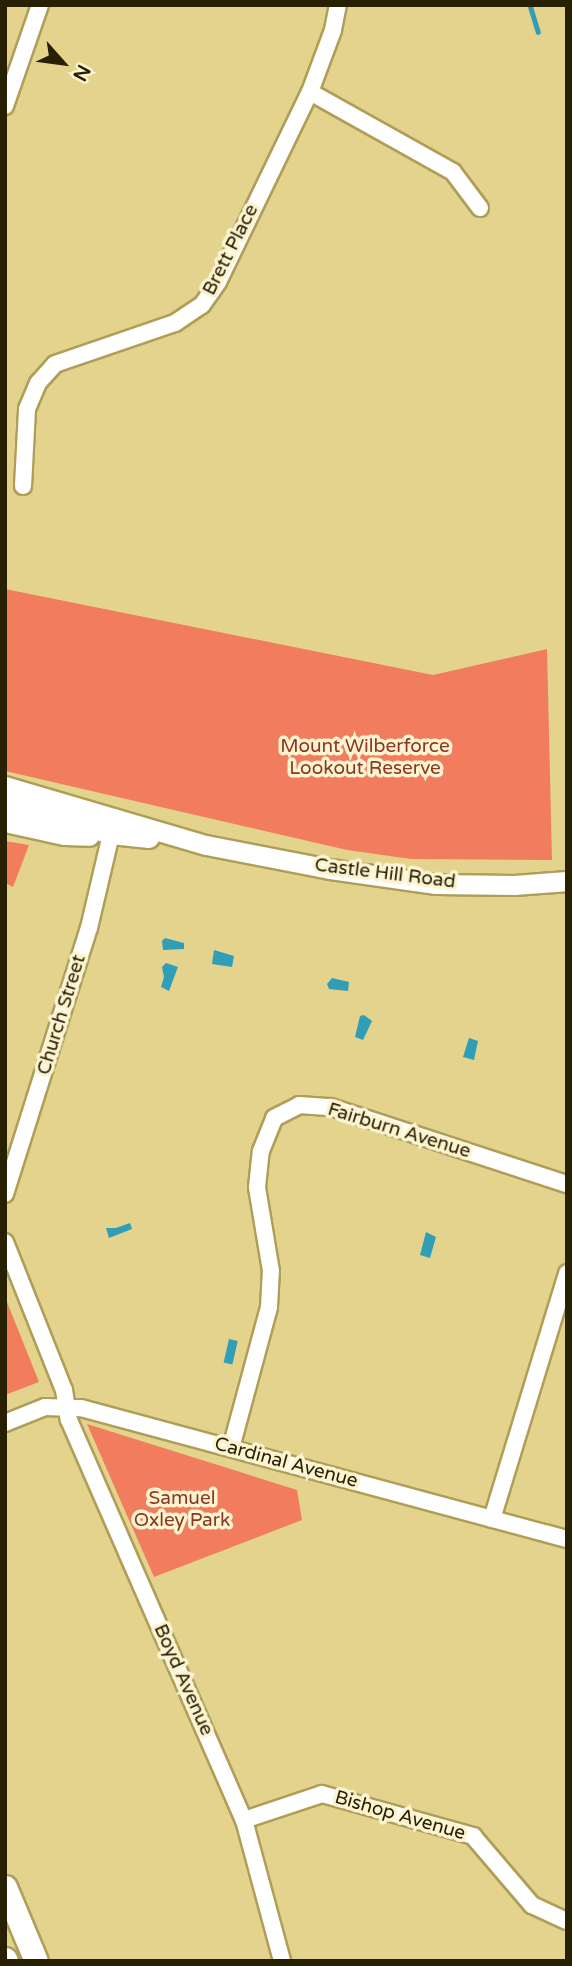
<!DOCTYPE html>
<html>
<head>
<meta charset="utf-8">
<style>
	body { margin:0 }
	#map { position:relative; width:572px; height:1966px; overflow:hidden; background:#e4d38c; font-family:"Varela Round",sans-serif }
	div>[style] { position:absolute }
	.green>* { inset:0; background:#f17d5e }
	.water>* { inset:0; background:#309eb6; transform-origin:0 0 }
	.stream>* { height:4.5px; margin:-2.25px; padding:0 2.25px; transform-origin:2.25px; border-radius:2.25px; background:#309eb6 }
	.roads { filter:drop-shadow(2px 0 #af9e58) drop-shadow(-2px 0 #af9e58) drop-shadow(0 2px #af9e58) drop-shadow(0 -2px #af9e58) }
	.minor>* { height:16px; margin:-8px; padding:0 8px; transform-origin:8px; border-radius:8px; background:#fff }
	.major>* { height:19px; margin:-9.5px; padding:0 9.5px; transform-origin:9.5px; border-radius:9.5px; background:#fff }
	.highway>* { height:23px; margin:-11.5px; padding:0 11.5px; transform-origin:11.5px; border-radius:11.5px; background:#fff }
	span { translate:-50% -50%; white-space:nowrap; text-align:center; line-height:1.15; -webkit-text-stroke:7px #fcf4d1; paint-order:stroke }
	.street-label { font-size:19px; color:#272003 }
	.park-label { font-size:19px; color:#8b3721 }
	.frame { position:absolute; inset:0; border:7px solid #272003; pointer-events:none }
	.north { position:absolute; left:28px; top:28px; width:70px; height:70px; -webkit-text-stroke:5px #fcf4d1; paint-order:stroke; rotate:118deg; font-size:19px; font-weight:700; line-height:28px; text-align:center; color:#272003 }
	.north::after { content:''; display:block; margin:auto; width:24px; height:32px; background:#272003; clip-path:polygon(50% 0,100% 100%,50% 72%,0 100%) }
</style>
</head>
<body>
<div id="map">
	<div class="green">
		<i style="clip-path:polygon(5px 589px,433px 675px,547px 649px,552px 860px,411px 859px,347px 850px,5px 771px)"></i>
		<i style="clip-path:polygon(5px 841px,29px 845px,13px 887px,5px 883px)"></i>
		<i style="clip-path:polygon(5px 1297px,39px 1382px,5px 1395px)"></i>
		<i style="clip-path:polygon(87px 1424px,297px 1490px,302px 1520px,154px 1577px)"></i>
	</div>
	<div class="water">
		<i style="clip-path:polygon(165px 938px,184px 943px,184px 949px,163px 950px,162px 941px)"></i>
		<i style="clip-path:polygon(214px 950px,234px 956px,232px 967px,212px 964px)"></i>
		<i style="clip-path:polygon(166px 963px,178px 967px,169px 991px,161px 987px,164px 977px,162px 967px)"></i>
		<i style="clip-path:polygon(332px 978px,349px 982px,348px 991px,329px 989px,327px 984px)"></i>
		<i style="clip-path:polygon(364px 1015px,372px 1021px,363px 1040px,355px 1037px,360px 1016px)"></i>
		<i style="clip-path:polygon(469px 1038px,478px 1041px,474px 1060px,463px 1057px)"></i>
		<i style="clip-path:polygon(130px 1223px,132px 1229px,109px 1238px,106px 1228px,116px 1228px)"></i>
		<i style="clip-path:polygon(426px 1232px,436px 1237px,430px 1258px,420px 1255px)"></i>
		<i style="left:229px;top:1339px;width:9px;height:24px;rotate:13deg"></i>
	</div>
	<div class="stream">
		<i style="left:530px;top:5px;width:28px;rotate:73deg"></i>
	</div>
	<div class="roads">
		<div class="minor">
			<i style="left:310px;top:92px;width:164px;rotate:29.2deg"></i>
			<i style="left:453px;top:172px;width:45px;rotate:53.1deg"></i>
			<i style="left:5px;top:106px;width:107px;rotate:-70.9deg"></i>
			<i style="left:23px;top:486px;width:77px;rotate:-87deg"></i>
			<i style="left:27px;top:409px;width:28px;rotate:-67deg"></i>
			<i style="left:38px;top:383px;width:25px;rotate:-48deg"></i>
			<i style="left:55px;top:364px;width:127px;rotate:-18.9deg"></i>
			<i style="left:175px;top:323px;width:32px;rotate:-34deg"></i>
			<i style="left:202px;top:305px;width:28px;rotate:-55deg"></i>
			<i style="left:218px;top:282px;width:211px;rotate:-64.2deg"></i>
			<i style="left:310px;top:92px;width:66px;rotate:-69.6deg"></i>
			<i style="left:333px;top:30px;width:25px;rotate:-79deg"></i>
			<i style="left:5px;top:1194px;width:279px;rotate:-72.5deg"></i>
			<i style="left:89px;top:928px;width:97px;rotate:-76.8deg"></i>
			<i style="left:5px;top:1242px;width:159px;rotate:68.3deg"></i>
			<i style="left:64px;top:1390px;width:30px;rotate:81deg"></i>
			<i style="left:69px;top:1420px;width:437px;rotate:66.4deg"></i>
			<i style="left:244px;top:1820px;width:146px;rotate:74.9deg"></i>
			<i style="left:5px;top:1423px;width:43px;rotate:-21.8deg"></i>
			<i style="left:45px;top:1407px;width:36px;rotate:2deg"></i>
			<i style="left:81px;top:1408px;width:503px;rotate:15.09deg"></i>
			<i style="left:231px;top:1448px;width:146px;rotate:-74.9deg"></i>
			<i style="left:269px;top:1307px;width:36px;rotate:-87deg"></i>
			<i style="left:271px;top:1271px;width:85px;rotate:-99.5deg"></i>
			<i style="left:257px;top:1187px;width:36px;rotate:-84deg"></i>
			<i style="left:261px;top:1151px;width:35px;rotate:-68deg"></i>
			<i style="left:274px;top:1118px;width:28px;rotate:-27deg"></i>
			<i style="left:299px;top:1105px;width:32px;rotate:4deg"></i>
			<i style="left:331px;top:1107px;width:248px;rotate:18.1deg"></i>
			<i style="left:492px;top:1519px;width:257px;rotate:-73deg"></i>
			<i style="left:244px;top:1820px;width:82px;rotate:-18.4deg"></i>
			<i style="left:322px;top:1794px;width:157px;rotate:15.5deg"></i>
			<i style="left:473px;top:1836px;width:91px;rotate:49.5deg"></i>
			<i style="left:532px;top:1905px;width:38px;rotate:25deg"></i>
		</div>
		<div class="major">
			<i style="left:5px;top:786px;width:209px;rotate:16.4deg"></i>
			<i style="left:206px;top:845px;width:126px;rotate:11deg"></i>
			<i style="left:330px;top:869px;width:107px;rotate:8.1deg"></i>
			<i style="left:436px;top:884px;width:78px;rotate:0.7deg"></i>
			<i style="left:514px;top:885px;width:53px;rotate:-4.3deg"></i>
			<i style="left:5px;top:804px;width:110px;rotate:15.8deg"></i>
			<i style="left:111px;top:834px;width:38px;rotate:6deg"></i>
			<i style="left:5px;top:822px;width:60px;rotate:12.4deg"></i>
			<i style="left:64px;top:835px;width:25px;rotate:2deg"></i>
		</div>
		<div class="highway">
			<i style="left:5px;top:1887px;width:80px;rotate:67.3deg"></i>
			<i style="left:5px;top:1959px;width:2px;rotate:63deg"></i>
		</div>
	</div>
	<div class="street-label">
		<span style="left:231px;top:250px;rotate:-63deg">Brett Place</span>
		<span style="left:385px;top:874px;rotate:7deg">Castle Hill Road</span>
		<span style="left:62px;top:1015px;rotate:-73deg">Church Street</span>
		<span style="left:399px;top:1131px;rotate:17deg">Fairburn Avenue</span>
		<span style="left:286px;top:1463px;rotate:15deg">Cardinal Avenue</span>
		<span style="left:183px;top:1680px;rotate:66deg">Boyd Avenue</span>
		<span style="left:400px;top:1816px;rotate:16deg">Bishop Avenue</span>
	</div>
	<div class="park-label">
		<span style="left:365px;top:758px">Mount Wilberforce<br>Lookout Reserve</span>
		<span style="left:182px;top:1510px">Samuel<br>Oxley Park</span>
	</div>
	<div class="frame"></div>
	<div class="north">N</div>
</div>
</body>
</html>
